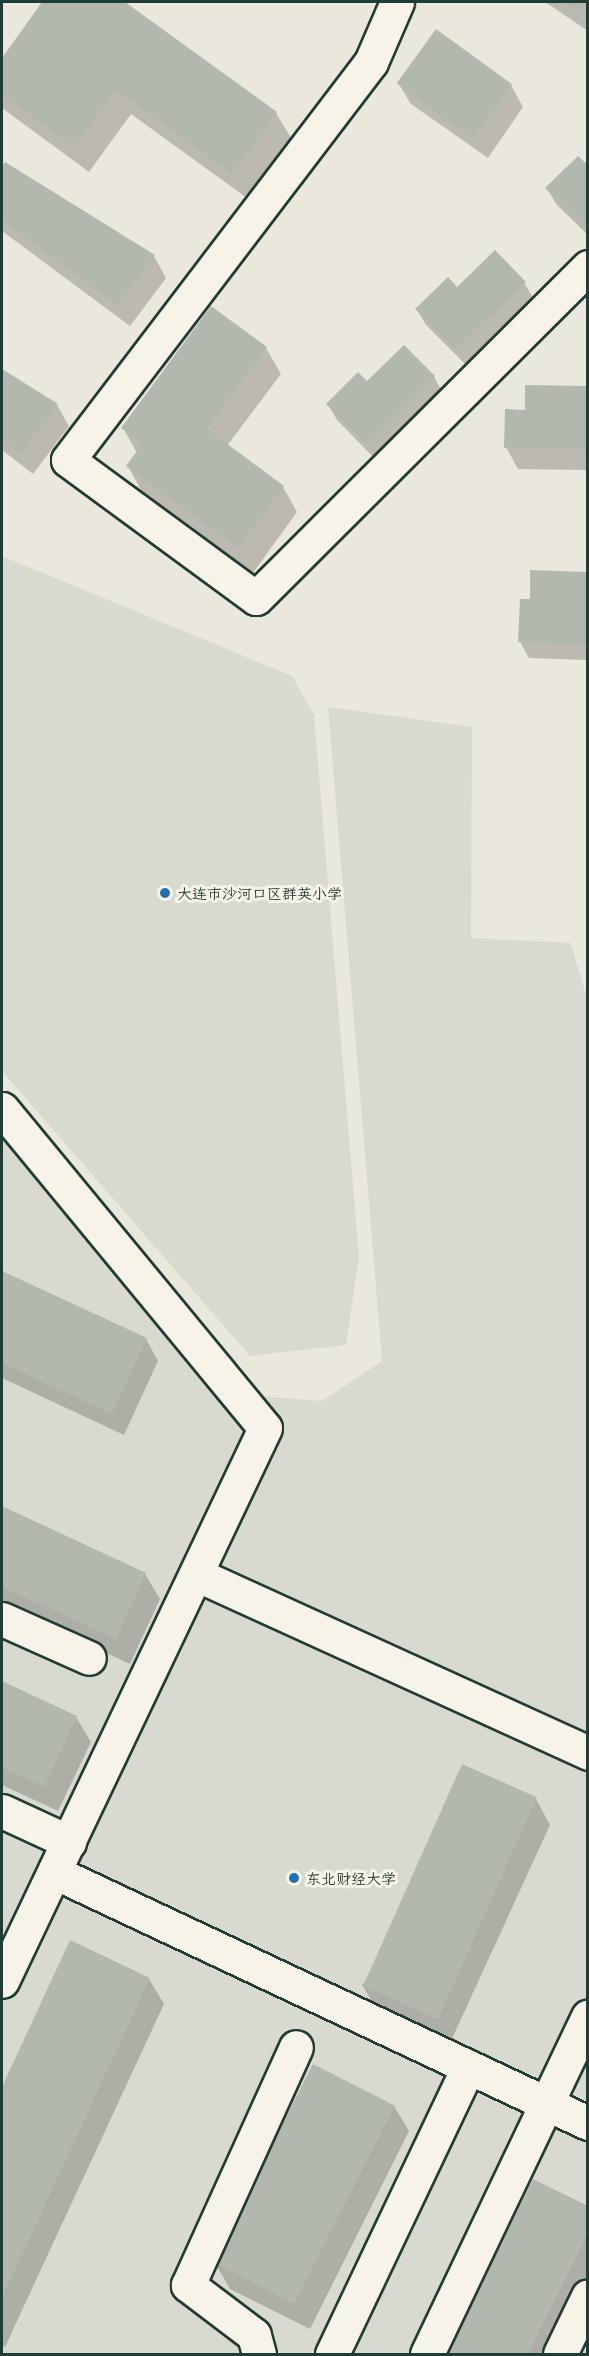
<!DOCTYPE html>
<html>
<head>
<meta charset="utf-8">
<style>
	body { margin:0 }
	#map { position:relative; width:589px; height:2356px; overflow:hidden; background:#eae8dd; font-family:"Playpen Sans","LXGW WenKai TC",sans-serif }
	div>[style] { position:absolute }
	.built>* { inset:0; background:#d9dacf }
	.shadow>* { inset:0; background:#0003 }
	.building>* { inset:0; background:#b2b8ae; transform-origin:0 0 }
	.roads { filter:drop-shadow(2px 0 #1f3d34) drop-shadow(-2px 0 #1f3d34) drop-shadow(0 2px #1f3d34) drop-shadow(0 -2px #1f3d34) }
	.minor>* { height:33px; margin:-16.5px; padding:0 16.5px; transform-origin:16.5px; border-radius:16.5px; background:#f7f3e8 }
	.dots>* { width:16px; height:16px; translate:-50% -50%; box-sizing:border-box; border:3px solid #f7f3e8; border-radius:50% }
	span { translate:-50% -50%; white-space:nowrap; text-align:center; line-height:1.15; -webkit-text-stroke:6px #f7f3e8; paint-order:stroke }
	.poi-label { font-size:15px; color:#1f3d34 }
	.left { translate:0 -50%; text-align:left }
	.frame { position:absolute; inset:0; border:3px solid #1f3d34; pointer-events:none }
</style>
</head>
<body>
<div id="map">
	<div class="built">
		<i style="clip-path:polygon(2px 556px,292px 676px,314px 715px,359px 1257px,346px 1345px,250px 1356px,2px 1071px)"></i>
		<i style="clip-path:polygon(328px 707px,472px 727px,471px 938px,571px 943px,587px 999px,587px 2354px,2px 2354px,2px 1105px,221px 1368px,260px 1396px,322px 1401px,382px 1361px)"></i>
	</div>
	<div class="shadow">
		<i style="clip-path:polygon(44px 2px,123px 2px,276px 113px,291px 138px,247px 198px,131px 114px,89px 172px,2px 108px,2px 60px)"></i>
		<i style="clip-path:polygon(545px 2px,588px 2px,588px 31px)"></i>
		<i style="clip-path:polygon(398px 83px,511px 85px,523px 107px,488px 158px,411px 104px)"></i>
		<i style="clip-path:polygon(6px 164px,154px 256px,166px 278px,130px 326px,2px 231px,2px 168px)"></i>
		<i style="clip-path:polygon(587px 167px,588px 235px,556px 204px,547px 188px)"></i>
		<i style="clip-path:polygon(524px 283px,534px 299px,466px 365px,426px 325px,417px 310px)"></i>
		<i style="clip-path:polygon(211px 308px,266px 348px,281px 374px,227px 446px,283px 487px,297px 512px,253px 573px,142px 492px,128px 466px,137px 453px,123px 428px)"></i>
		<i style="clip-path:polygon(404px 347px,434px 377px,443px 393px,376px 460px,337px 420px,328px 404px,367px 383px)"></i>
		<i style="clip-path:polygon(2px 370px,57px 405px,69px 426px,33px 474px,2px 450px)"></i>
		<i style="clip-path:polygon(588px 387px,588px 470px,518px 469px,506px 447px,526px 411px)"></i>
		<i style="clip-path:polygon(588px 573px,588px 660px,529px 658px,520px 642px,521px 600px,531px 601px)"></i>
		<i style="clip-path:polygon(2px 1272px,146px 1339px,158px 1361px,124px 1435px,2px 1378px)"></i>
		<i style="clip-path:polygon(2px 1508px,145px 1574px,160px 1599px,130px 1664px,2px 1604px)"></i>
		<i style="clip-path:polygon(2px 1682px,76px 1717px,91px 1742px,58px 1811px,2px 1785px)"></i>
		<i style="clip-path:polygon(536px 1799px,550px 1825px,450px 2043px,377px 2010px,362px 1985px)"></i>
		<i style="clip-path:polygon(71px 1942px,149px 1979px,164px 2004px,5px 2347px,2px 2345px,2px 2090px)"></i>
		<i style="clip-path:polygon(394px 2106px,409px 2131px,310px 2329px,230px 2289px,215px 2263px)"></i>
		<i style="clip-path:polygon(534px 2181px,588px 2207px,588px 2279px,551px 2354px,450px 2354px)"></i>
	</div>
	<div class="building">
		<i style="clip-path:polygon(42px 2px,125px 2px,277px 112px,232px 174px,116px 90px,74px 147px,2px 95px,2px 58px)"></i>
		<i style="clip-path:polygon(562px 2px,585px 2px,577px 12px)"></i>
		<i style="left:436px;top:29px;width:94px;height:67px;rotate:36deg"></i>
		<i style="clip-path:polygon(578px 156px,588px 165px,586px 229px,545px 188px)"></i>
		<i style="clip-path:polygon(5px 162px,155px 255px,117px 305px,2px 220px,2px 166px)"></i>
		<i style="clip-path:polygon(495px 250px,526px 282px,456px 350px,415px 309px,448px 277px,457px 287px)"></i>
		<i style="clip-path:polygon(211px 306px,267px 347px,207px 429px,284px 486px,238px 548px,126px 466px,143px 443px,121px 428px)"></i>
		<i style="clip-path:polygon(404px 345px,435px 376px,366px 445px,326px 404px,358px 372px,367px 381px)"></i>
		<i style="clip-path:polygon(2px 369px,58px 404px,21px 453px,2px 439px)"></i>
		<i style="clip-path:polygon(525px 385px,588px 386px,588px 449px,504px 448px,505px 409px,525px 410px)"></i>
		<i style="clip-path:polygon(530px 570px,588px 572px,588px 644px,518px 642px,520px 599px,530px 599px)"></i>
		<i style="clip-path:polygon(2px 1271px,147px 1338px,112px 1414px,2px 1363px)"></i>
		<i style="clip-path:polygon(2px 1506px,146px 1573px,116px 1639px,2px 1587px)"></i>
		<i style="clip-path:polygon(2px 1681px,77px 1716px,44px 1787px,2px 1767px)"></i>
		<i style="left:462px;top:1764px;width:82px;height:243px;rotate:24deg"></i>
		<i style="clip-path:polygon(70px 1940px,150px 1978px,2px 2298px,2px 2087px)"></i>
		<i style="left:313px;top:2064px;width:92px;height:222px;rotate:27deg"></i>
		<i style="clip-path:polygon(533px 2179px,588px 2206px,588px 2233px,528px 2354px,448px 2354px)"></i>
	</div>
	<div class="roads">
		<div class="minor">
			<i style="left:397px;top:2px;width:65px;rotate:113.4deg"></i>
			<i style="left:371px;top:62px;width:500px;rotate:127.28deg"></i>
			<i style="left:68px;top:460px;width:233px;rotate:36.3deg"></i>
			<i style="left:256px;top:598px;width:469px;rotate:-44.9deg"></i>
			<i style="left:2px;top:1109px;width:413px;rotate:50.5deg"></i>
			<i style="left:265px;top:1428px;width:612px;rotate:115.44deg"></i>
			<i style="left:198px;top:1575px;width:429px;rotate:24.5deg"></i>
			<i style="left:2px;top:1619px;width:95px;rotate:24.1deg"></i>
			<i style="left:2px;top:1811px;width:74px;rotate:24.8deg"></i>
			<i style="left:54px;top:1872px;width:590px;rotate:25.18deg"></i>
			<i style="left:259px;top:2354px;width:20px;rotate:-105deg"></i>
			<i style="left:254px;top:2335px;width:83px;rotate:-142.9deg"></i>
			<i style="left:188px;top:2285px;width:261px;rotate:-65.6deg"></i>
			<i style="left:332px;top:2354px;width:318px;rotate:-64.6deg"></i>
			<i style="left:427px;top:2354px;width:374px;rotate:-64.5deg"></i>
			<i style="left:560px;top:2354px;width:64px;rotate:-64.2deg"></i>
		</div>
	</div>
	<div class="dots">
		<i style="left:165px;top:893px;background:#1f6fb2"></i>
		<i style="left:294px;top:1878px;background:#1f6fb2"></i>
	</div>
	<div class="poi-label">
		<span class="left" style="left:177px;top:893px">大连市沙河口区群英小学</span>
		<span class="left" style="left:306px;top:1878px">东北财经大学</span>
	</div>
	<div class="frame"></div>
</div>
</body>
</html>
